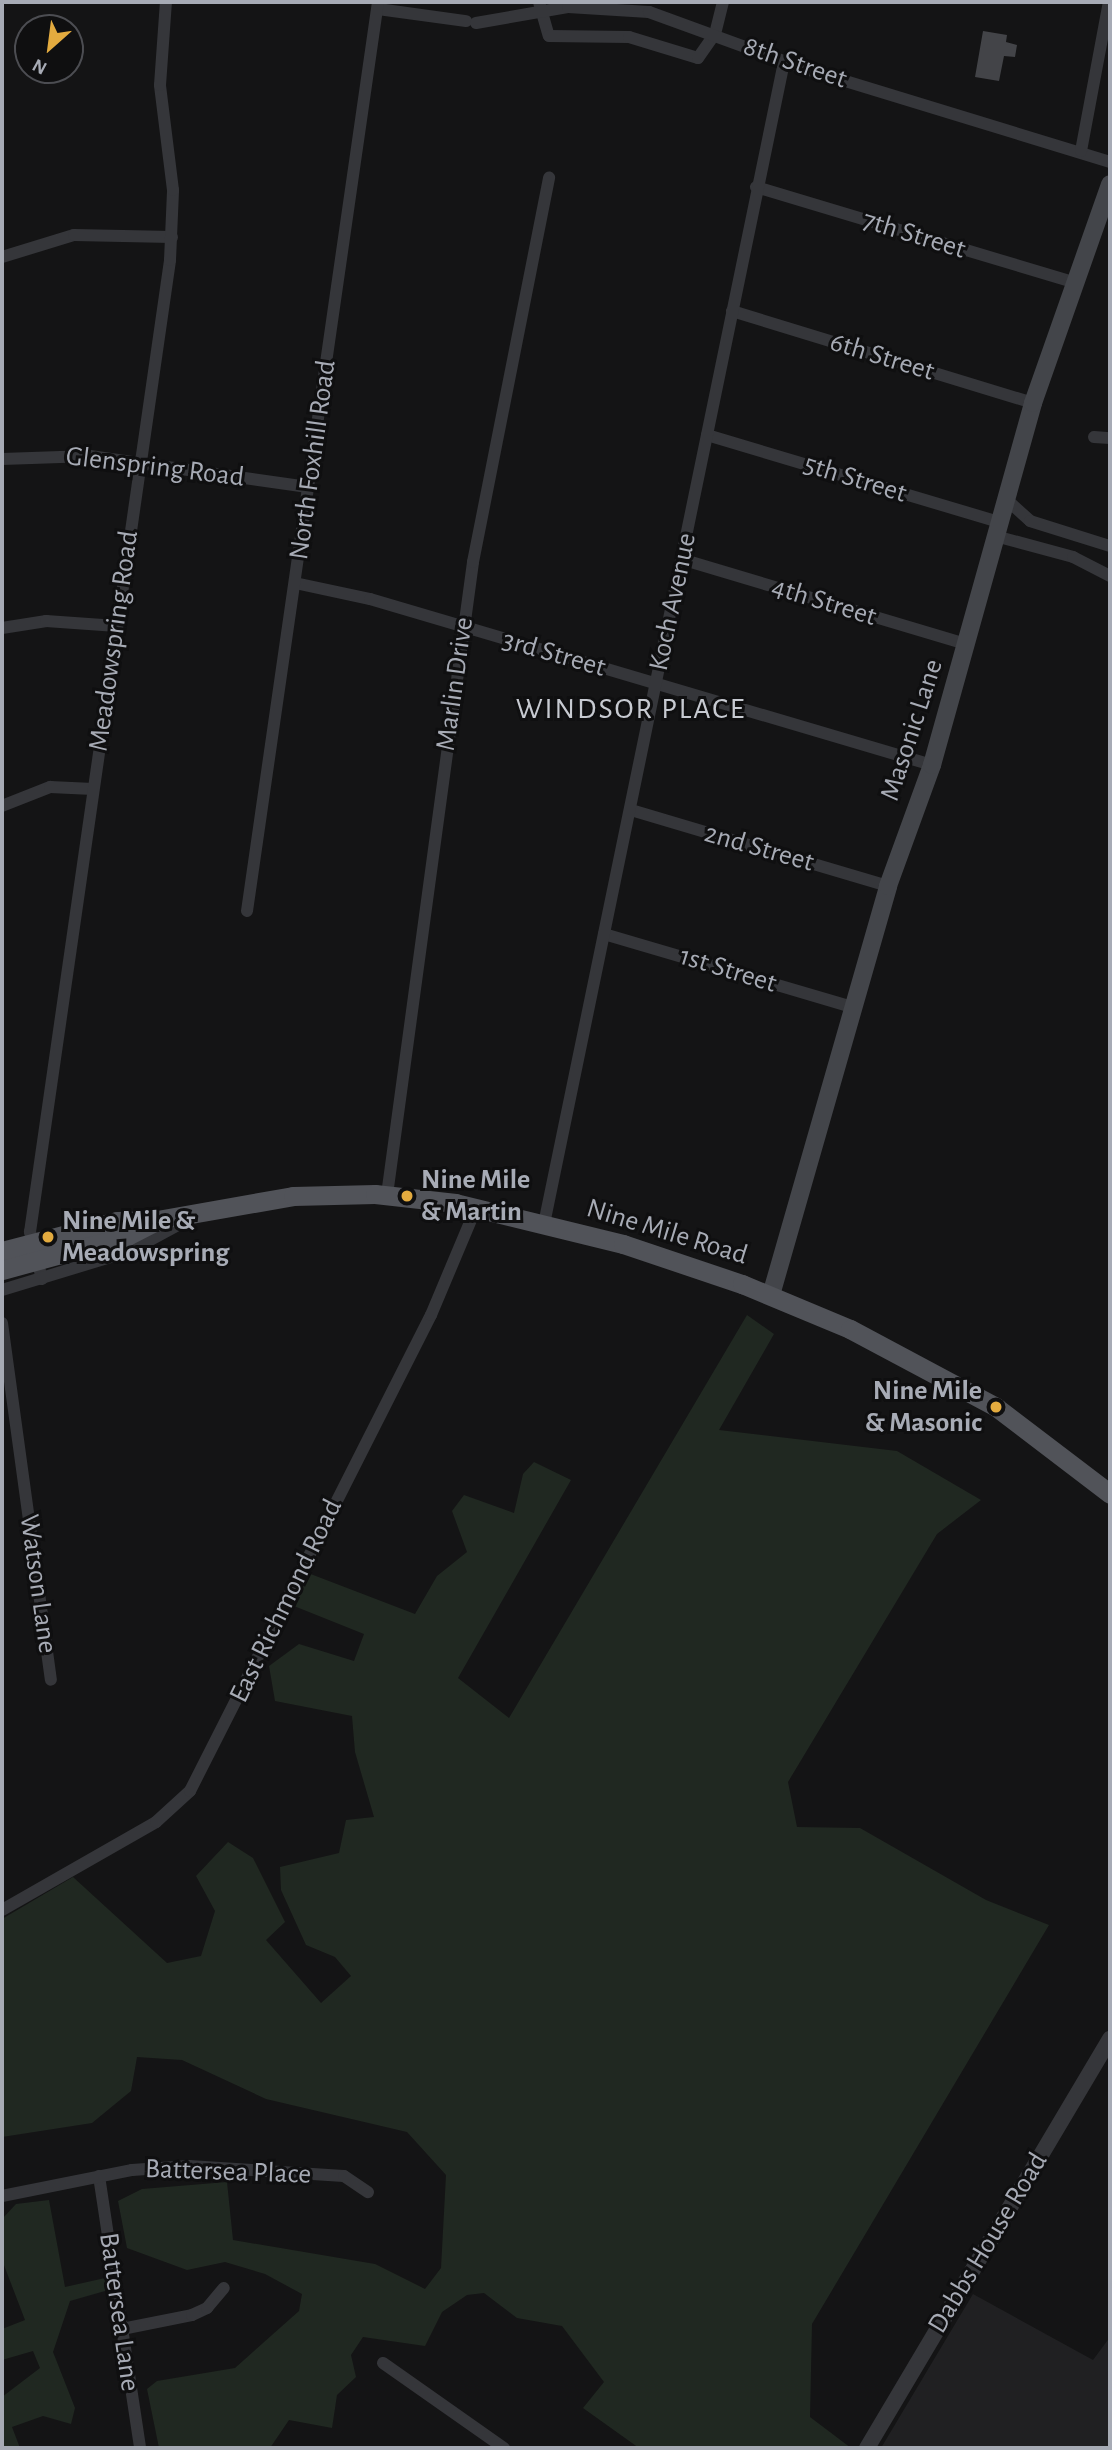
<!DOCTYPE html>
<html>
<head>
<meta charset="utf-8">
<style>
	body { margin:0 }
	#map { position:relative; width:1112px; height:2450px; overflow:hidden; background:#141415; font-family:"Alegreya Sans",sans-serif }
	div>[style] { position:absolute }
	.built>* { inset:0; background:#202022 }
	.green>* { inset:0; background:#202821 }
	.building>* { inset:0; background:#434448 }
	.minor>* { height:12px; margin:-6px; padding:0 6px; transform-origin:6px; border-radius:6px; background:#35363a }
	.tertiary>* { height:16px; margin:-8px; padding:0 8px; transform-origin:8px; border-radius:8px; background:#35363a }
	.secondary>* { height:18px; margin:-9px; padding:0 9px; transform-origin:9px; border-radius:9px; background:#43454a }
	.primary>* { height:19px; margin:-9.5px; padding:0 9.5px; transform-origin:9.5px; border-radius:9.5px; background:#515359 }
	.dots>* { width:19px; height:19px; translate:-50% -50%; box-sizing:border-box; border:4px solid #0f0f10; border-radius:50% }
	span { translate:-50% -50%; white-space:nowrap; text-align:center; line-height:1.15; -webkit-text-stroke:6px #0f0f10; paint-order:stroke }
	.street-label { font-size:28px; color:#a7abb5 }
	.poi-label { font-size:28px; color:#a7abb5; font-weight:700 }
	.left { translate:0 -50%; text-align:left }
	.right { translate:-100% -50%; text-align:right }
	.neighbourhood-label { font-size:30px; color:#c7cad1; letter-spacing:2px }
	.frame { position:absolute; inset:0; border:4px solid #a7abb5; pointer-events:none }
	.north { position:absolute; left:14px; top:14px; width:70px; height:70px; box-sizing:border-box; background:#0f0f10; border:2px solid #4c4d52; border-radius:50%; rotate:208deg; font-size:19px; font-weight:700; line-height:28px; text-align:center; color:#a7abb5 }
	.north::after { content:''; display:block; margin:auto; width:24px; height:32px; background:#e3ab3f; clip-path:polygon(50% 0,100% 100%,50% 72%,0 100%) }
</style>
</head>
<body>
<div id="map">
	<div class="built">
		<i style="clip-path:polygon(973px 2294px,1093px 2360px,1110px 2337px,1110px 2448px,881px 2448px)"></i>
	</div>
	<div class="green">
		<i style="clip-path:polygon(747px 1315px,774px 1334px,719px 1430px,897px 1451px,981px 1500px,937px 1534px,788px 1782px,797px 1827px,860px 1828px,986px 1900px,1049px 1925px,812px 2324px,810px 2417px,851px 2448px,639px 2448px,583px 2408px,604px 2382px,562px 2326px,517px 2318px,484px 2293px,467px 2295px,442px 2312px,425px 2346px,363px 2337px,351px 2355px,356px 2377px,337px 2395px,332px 2428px,289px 2420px,270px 2448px,159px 2448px,147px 2389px,157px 2381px,235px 2368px,299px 2311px,302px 2294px,265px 2274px,225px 2262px,187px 2270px,127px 2248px,118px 2201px,142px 2189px,227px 2182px,233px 2240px,375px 2264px,425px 2289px,441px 2268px,446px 2175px,407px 2132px,266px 2099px,182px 2060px,137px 2057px,131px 2091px,92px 2123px,2px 2137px,2px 1919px,73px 1877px,167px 1963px,201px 1956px,215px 1911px,196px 1876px,228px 1842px,253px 1858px,285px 1922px,266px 1940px,321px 2003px,351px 1976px,335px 1957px,306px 1945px,281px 1890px,280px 1867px,339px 1853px,346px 1820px,374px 1817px,355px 1752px,352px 1716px,275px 1701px,269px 1666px,299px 1644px,354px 1661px,364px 1634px,294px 1606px,308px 1573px,415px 1614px,437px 1576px,467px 1552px,452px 1511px,464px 1495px,514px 1513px,523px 1474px,534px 1462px,571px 1480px,458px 1678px,509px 1718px)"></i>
		<i style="clip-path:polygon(49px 2200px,65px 2287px,105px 2278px,105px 2291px,70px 2301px,53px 2352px,75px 2408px,71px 2424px,43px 2416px,12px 2427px,20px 2448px,2px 2448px,2px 2397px,40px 2368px,33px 2351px,2px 2360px,2px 2329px,25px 2320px,2px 2260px,2px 2219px,16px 2204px)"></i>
	</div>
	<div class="building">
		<i style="clip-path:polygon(983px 31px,1007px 35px,1006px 42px,1017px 45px,1015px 57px,1004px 56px,999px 81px,975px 77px)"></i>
	</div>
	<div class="minor">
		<i style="left:539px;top:2px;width:35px;rotate:74deg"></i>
		<i style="left:549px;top:36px;width:80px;rotate:0.7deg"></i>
		<i style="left:629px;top:37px;width:72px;rotate:16.9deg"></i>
		<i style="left:698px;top:58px;width:29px;rotate:-55deg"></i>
		<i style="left:715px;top:34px;width:33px;rotate:-76deg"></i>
		<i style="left:378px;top:9px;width:89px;rotate:7.8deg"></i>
		<i style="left:476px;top:23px;width:93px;rotate:-9.9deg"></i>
		<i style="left:568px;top:7px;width:81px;rotate:3.5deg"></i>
		<i style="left:649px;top:12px;width:167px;rotate:20deg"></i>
		<i style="left:806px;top:69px;width:318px;rotate:17deg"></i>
		<i style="left:1081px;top:151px;width:152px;rotate:-79.4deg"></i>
		<i style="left:756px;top:187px;width:330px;rotate:16.7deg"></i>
		<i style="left:2px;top:257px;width:75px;rotate:-17deg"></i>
		<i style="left:74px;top:235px;width:98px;rotate:1.2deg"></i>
		<i style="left:732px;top:311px;width:315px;rotate:17deg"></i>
		<i style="left:707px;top:435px;width:308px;rotate:16.6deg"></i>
		<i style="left:1094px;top:437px;width:16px;rotate:4deg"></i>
		<i style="left:2px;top:459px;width:88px;rotate:-2deg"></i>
		<i style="left:90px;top:456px;width:220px;rotate:8.1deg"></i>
		<i style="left:1007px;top:500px;width:31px;rotate:42deg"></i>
		<i style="left:1030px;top:521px;width:84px;rotate:17.4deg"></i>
		<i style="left:999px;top:537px;width:77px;rotate:15.1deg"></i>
		<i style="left:1073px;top:557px;width:42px;rotate:27.2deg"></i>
		<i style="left:681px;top:559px;width:298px;rotate:16.6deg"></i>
		<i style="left:295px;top:583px;width:77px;rotate:12deg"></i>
		<i style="left:370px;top:599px;width:586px;rotate:16.46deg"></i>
		<i style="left:2px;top:628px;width:45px;rotate:-9deg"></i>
		<i style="left:46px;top:621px;width:71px;rotate:4deg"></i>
		<i style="left:2px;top:806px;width:52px;rotate:-21.6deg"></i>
		<i style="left:50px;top:787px;width:43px;rotate:2.7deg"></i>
		<i style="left:631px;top:810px;width:268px;rotate:16.5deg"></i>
		<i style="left:247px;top:911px;width:918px;rotate:-81.8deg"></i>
		<i style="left:604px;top:934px;width:259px;rotate:16.4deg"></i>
		<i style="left:387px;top:1195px;width:639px;rotate:-82.26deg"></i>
		<i style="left:473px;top:562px;width:392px;rotate:-78.8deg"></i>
		<i style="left:544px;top:1224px;width:1187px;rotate:-78.33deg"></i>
		<i style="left:42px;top:1279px;width:49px;rotate:-104.3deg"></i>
		<i style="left:30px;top:1232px;width:982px;rotate:-81.8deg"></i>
		<i style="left:170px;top:260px;width:70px;rotate:-87.5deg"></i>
		<i style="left:173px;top:190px;width:106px;rotate:-97.1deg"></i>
		<i style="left:160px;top:85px;width:83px;rotate:-85.9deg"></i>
		<i style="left:2px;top:1290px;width:134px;rotate:-16.9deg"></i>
		<i style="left:130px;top:1251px;width:72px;rotate:-28.4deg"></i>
		<i style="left:2px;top:1323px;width:360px;rotate:82.2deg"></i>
		<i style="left:2px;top:1910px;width:177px;rotate:-29.7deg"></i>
		<i style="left:156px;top:1822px;width:46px;rotate:-42.4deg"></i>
		<i style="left:190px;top:1791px;width:534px;rotate:-63.15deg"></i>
		<i style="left:431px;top:1315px;width:116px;rotate:-67.2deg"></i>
		<i style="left:99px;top:2176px;width:275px;rotate:81.4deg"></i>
		<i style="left:2px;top:2196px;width:133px;rotate:-11.3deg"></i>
		<i style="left:132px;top:2170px;width:57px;rotate:-4deg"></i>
		<i style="left:189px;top:2166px;width:155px;rotate:3.7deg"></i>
		<i style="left:344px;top:2176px;width:29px;rotate:34deg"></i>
		<i style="left:122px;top:2329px;width:71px;rotate:-11.3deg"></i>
		<i style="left:192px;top:2315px;width:17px;rotate:-25deg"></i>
		<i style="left:207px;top:2308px;width:26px;rotate:-50deg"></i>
		<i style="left:383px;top:2363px;width:148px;rotate:35.1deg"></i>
	</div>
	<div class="tertiary">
		<i style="left:867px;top:2448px;width:476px;rotate:-59.3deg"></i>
	</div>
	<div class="secondary">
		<i style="left:771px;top:1295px;width:425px;rotate:-74deg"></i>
		<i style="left:888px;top:886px;width:129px;rotate:-70deg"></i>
		<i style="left:932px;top:765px;width:376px;rotate:-74.4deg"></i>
		<i style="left:1033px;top:403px;width:232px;rotate:-70.6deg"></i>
	</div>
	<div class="primary">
		<i style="left:2px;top:1251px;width:119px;rotate:-14.6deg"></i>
		<i style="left:117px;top:1221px;width:40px;rotate:-1.4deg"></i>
		<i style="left:157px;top:1220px;width:138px;rotate:-10deg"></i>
		<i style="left:293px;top:1196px;width:82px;rotate:-1.4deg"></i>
		<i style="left:375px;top:1194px;width:81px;rotate:6.4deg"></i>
		<i style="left:455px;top:1203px;width:173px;rotate:13.7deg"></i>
		<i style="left:623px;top:1244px;width:126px;rotate:18.6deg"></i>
		<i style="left:742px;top:1284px;width:117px;rotate:22.6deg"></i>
		<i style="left:850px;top:1329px;width:166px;rotate:28.1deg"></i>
		<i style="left:996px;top:1407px;width:143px;rotate:37.3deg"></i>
		<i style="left:2px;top:1270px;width:130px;rotate:-15.2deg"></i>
		<i style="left:127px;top:1236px;width:29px;rotate:-27deg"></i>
	</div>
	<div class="dots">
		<i style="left:407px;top:1196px;background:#e3ab3f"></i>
		<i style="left:48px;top:1237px;background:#e3ab3f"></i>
		<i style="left:996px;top:1407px;background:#e3ab3f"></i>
	</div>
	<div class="street-label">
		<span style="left:795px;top:63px;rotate:19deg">8th Street</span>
		<span style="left:914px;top:235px;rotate:17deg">7th Street</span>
		<span style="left:882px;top:357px;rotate:17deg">6th Street</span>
		<span style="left:313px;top:460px;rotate:-82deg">North Foxhill Road</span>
		<span style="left:155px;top:467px;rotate:7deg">Glenspring Road</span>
		<span style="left:855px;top:479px;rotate:17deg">5th Street</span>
		<span style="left:673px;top:602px;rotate:-78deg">Koch Avenue</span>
		<span style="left:824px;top:602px;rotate:17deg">4th Street</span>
		<span style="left:114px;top:641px;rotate:-82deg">Meadowspring Road</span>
		<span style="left:554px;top:654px;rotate:16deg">3rd Street</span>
		<span style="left:455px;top:684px;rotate:-82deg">Marlin Drive</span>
		<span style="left:912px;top:730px;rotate:-72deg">Masonic Lane</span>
		<span style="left:759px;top:848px;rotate:16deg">2nd Street</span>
		<span style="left:728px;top:970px;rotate:17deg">1st Street</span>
		<span style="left:667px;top:1232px;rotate:17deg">Nine Mile Road</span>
		<span style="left:38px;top:1584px;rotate:82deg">Watson Lane</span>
		<span style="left:286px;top:1601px;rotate:-64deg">East Richmond Road</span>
		<span style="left:228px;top:2172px;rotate:2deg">Battersea Place</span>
		<span style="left:988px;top:2243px;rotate:-59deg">Dabbs House Road</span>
		<span style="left:119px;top:2312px;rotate:82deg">Battersea Lane</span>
	</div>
	<div class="poi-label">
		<span class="left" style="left:421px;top:1196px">Nine Mile<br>&amp; Martin</span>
		<span class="left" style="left:62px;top:1237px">Nine Mile &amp;<br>Meadowspring</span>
		<span class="right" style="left:982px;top:1407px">Nine Mile<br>&amp; Masonic</span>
	</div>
	<div class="neighbourhood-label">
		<span style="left:631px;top:709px">WINDSOR PLACE</span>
	</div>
	<div class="frame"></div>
	<div class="north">N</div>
</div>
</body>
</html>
